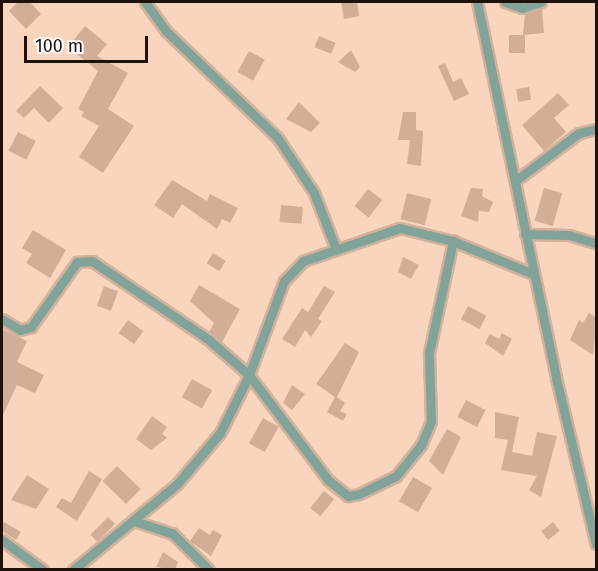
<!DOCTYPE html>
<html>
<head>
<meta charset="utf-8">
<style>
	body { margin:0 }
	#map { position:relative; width:598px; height:571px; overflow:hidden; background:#fad5bd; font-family:"Fira Sans",sans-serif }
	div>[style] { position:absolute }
	.building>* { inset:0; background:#d2ae97; transform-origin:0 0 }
	.roads { filter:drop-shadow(2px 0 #d3b29d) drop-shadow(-2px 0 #d3b29d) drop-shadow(0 2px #d3b29d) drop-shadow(0 -2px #d3b29d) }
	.minor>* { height:9px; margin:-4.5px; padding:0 4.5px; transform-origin:4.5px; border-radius:4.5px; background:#82a399 }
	span { translate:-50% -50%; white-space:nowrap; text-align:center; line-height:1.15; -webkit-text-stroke:6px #fefefe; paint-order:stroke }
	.frame { position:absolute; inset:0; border:3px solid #1f120a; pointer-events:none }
	.scale { position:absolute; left:24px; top:36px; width:124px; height:27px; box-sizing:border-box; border:3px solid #1f120a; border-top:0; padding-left:8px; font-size:18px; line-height:21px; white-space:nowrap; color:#1f120a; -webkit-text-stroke:4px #fefefe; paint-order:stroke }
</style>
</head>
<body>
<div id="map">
	<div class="building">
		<i style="clip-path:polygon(18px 2px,30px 2px,41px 14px,26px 29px,9px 11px)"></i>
		<i style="clip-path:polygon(341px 2px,357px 2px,359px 16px,344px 19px)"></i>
		<i style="clip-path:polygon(542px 9px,544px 33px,523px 35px,525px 14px)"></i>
		<i style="clip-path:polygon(85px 26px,107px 44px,97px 56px,128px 73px,108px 109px,134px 126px,103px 173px,79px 157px,99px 126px,81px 116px,84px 112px,78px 109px,98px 71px,68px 47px)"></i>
		<i style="left:525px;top:35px;width:18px;height:16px;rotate:90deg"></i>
		<i style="left:319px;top:36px;width:18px;height:12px;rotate:22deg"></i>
		<i style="clip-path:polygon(351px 50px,360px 67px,355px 72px,338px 62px)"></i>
		<i style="left:249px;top:51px;width:18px;height:24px;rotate:29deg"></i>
		<i style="clip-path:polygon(445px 63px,453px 82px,461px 78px,469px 94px,454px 101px,438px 66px)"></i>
		<i style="clip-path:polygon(40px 86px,63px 108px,49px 123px,34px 108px,24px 118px,16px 111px)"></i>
		<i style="left:529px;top:87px;width:13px;height:13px;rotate:81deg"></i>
		<i style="clip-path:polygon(558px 93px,569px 105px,554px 118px,566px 132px,544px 151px,522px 125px)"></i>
		<i style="clip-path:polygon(299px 102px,320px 123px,311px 132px,286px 119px)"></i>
		<i style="clip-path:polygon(403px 112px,416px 112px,416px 130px,423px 131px,421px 166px,407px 164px,410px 140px,398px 140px)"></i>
		<i style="left:18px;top:132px;width:20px;height:21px;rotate:27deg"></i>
		<i style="clip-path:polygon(172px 180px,207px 201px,210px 194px,238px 208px,230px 223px,222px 219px,217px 229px,182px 204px,173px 218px,154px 205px)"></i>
		<i style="clip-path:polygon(471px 188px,483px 189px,482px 196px,493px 202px,489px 212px,479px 211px,478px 222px,461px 216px)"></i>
		<i style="left:544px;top:188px;width:19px;height:34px;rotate:16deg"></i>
		<i style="left:368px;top:189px;width:18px;height:22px;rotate:38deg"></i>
		<i style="left:407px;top:193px;width:25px;height:27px;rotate:14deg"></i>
		<i style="left:281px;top:205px;width:22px;height:17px;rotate:5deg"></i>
		<i style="clip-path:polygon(33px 230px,66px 250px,50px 278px,26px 263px,32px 254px,22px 248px)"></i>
		<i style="left:213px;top:253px;width:15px;height:12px;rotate:32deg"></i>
		<i style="clip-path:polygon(403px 257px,419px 265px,411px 279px,398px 272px)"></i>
		<i style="clip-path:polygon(199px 285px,240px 309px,222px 342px,209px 332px,214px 323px,190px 301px)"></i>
		<i style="left:104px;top:286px;width:15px;height:21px;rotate:20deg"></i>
		<i style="clip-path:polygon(324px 286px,335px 292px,318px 319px,322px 321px,311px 337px,305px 330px,295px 347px,282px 339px,302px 308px,308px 312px)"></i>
		<i style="left:468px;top:306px;width:21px;height:15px;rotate:28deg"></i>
		<i style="clip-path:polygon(589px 313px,597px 318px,593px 355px,570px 340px,579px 320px,583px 323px)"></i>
		<i style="left:128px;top:320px;width:19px;height:16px;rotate:36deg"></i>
		<i style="clip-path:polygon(2px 329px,27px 341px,17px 362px,44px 375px,35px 393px,17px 385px,2px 417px)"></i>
		<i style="clip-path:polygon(502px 333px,512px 339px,503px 356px,485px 343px,490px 334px,499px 339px)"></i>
		<i style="clip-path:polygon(345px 343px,359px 352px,337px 397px,345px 403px,340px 411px,347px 414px,343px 421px,327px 412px,335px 397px,316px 384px)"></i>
		<i style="left:192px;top:379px;width:23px;height:21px;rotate:29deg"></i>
		<i style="clip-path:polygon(292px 385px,305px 394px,292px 410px,283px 403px)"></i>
		<i style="left:466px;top:400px;width:22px;height:19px;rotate:27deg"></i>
		<i style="clip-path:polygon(495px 412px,519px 417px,512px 452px,532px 456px,537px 432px,557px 436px,541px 497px,529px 490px,537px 476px,501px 470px,508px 440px,495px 438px)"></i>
		<i style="clip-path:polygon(152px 416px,167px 427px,162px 434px,167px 438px,151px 450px,136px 439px)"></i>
		<i style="left:263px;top:418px;width:18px;height:29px;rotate:29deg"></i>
		<i style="clip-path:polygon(447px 429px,461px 437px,443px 475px,429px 461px)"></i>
		<i style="left:117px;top:466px;width:33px;height:21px;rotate:44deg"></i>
		<i style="clip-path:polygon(89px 471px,102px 479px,77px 521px,56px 507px,62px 498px,71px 503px)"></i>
		<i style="clip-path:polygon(27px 475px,49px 489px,36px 509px,11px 500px)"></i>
		<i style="left:413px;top:477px;width:22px;height:28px;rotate:30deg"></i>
		<i style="left:324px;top:491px;width:13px;height:22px;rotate:39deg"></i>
		<i style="left:108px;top:517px;width:10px;height:25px;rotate:45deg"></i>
		<i style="clip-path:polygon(2px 521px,21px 532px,16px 540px,2px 531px)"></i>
		<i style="left:553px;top:522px;width:11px;height:15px;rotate:52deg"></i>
		<i style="clip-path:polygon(199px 528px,210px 535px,213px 530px,222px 535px,211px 556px,190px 541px)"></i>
		<i style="clip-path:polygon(163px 552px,178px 562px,175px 570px,156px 567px)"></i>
	</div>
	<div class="roads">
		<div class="minor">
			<i style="left:145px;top:2px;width:36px;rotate:54deg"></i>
			<i style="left:166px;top:31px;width:153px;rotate:43.7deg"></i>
			<i style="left:277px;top:137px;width:67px;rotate:56.5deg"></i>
			<i style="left:314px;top:193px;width:60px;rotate:68.6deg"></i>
			<i style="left:477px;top:2px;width:384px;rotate:78.1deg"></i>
			<i style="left:556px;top:378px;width:171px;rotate:76.5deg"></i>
			<i style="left:505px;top:2px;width:18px;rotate:19deg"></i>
			<i style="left:522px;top:8px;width:20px;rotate:-18deg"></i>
			<i style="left:515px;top:181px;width:80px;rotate:-36.9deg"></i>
			<i style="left:579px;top:133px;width:17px;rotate:-13deg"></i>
			<i style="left:525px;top:234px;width:44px;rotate:1.3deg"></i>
			<i style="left:569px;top:235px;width:28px;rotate:17deg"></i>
			<i style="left:2px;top:319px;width:21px;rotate:31deg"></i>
			<i style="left:20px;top:330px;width:11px;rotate:-15deg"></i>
			<i style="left:31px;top:327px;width:80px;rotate:-54.7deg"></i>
			<i style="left:77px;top:262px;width:15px;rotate:-4deg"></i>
			<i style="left:92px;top:261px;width:141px;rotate:34deg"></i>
			<i style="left:209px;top:340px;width:53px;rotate:41.2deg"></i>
			<i style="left:249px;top:375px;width:131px;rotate:53deg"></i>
			<i style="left:328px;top:480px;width:26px;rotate:39deg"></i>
			<i style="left:348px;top:496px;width:11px;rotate:-10deg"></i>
			<i style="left:359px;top:494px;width:41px;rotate:-25.9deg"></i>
			<i style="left:396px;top:476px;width:40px;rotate:-51deg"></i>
			<i style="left:421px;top:445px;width:26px;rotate:-67deg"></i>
			<i style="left:431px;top:421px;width:68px;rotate:-91.7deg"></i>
			<i style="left:429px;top:353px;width:115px;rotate:-77.9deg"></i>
			<i style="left:134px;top:521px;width:40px;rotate:18deg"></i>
			<i style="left:172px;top:533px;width:52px;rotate:45deg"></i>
			<i style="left:2px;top:540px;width:51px;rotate:36.2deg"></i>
			<i style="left:73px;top:570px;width:135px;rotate:-39.6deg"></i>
			<i style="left:177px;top:484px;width:67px;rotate:-49.9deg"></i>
			<i style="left:220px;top:433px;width:65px;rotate:-63.4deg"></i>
			<i style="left:249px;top:375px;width:100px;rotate:-69.6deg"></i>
			<i style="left:284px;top:281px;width:28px;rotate:-46deg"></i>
			<i style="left:303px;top:261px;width:102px;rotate:-18.8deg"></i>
			<i style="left:400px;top:228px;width:55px;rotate:13.8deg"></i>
			<i style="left:453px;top:241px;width:87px;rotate:22.4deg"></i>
		</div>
	</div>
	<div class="frame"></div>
	<div class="scale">100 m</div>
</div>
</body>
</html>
